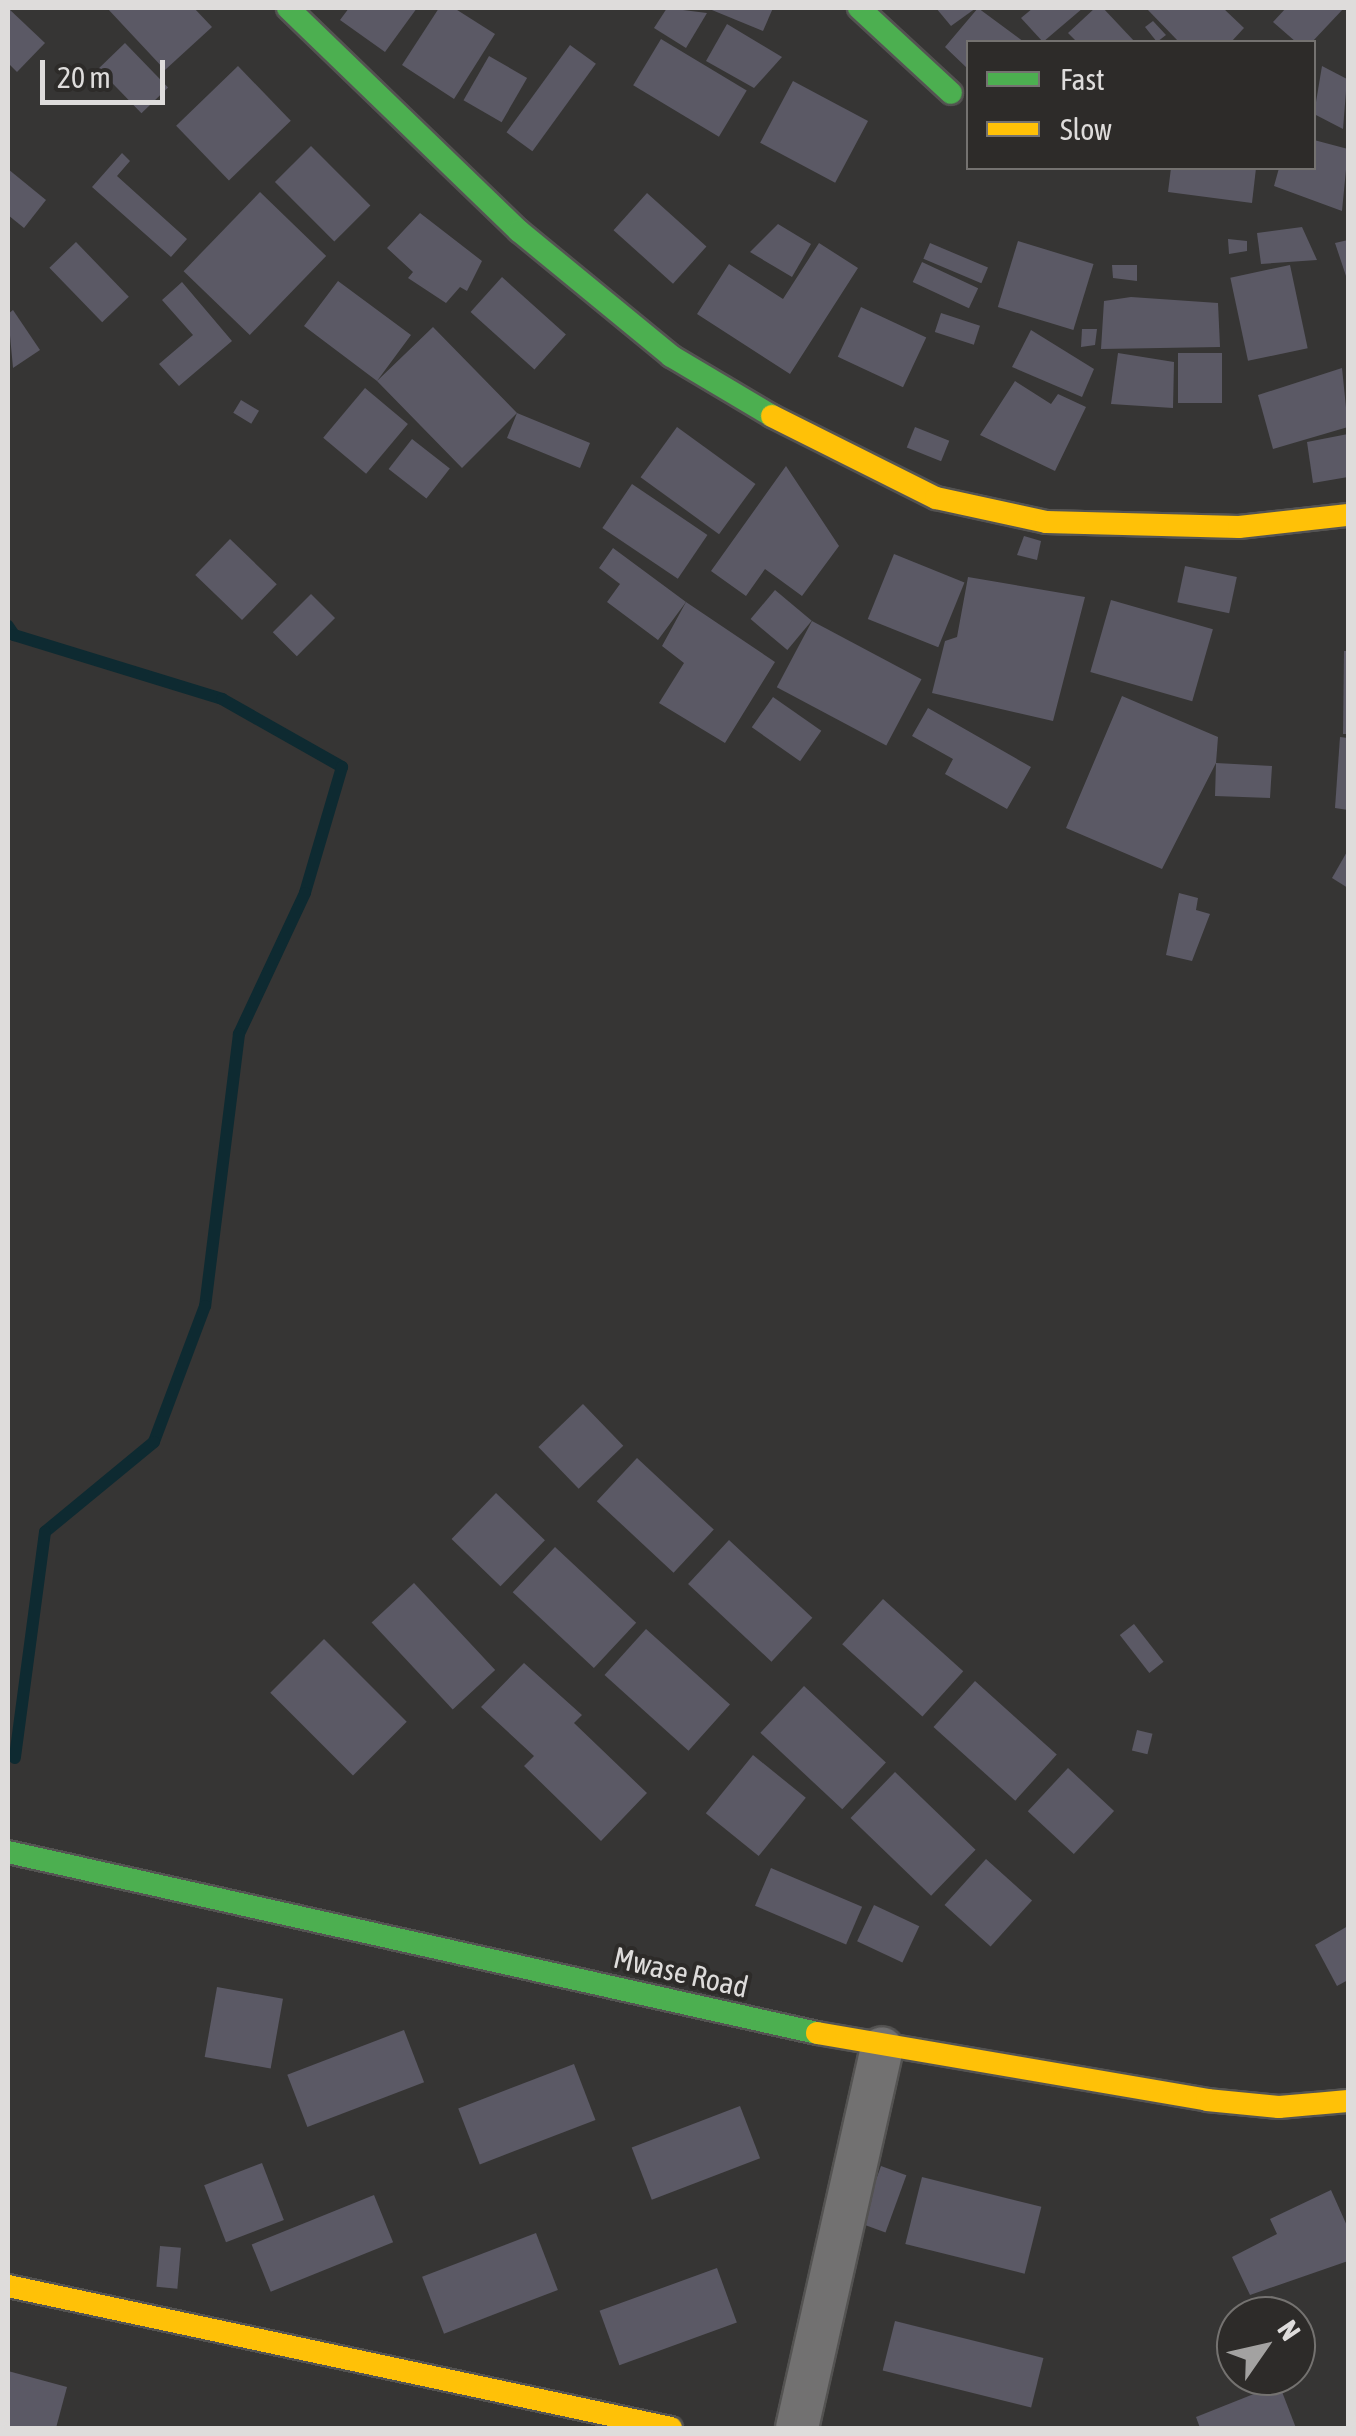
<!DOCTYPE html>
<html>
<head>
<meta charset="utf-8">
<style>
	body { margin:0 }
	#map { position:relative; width:1356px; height:2436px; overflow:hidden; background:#363534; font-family:"Asap Condensed",sans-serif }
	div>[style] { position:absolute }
	.stream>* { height:12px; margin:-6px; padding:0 6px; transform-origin:6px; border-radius:6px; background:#0e2a31 }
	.building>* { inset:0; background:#5b5965; transform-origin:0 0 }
	.roads { filter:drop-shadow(2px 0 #545352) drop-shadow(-2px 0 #545352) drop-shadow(0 2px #545352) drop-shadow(0 -2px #545352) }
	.street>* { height:42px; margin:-21px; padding:0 21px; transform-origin:21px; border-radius:21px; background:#727171 }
	.fast>* { height:22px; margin:-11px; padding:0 11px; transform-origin:11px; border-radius:11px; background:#4caf50 }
	.slow>* { height:22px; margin:-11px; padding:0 11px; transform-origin:11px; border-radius:11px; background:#ffc107 }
	span { translate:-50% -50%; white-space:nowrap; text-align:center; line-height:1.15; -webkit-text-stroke:8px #2d2b29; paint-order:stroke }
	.street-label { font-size:30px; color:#dedcdb }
	.frame { position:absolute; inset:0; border:10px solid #dedcdb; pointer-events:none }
	.legend { position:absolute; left:966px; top:40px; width:350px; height:130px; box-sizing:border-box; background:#2d2b29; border:2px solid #747270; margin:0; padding:12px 18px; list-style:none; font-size:30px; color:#dedcdb }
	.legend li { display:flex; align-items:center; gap:20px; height:50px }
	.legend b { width:50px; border:2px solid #747270 }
	.north { position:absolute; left:1216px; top:2296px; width:100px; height:100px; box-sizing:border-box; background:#2d2b29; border:2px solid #747270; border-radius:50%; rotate:56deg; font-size:28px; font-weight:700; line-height:40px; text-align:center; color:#dedcdb }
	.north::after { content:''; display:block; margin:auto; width:35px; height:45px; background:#a3a2a1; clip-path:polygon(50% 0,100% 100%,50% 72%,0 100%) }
	.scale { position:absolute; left:40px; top:60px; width:125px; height:45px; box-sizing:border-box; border:5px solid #dedcdb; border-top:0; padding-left:12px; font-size:30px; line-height:35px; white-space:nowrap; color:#dedcdb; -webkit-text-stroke:8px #2d2b29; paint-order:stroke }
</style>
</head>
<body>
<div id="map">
	<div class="stream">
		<i style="left:8px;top:626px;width:11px;rotate:56deg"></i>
		<i style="left:14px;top:635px;width:218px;rotate:17.1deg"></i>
		<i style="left:222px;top:699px;width:138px;rotate:29.5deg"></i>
		<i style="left:342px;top:767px;width:131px;rotate:106.4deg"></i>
		<i style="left:305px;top:893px;width:156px;rotate:115.1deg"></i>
		<i style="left:239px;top:1034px;width:274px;rotate:97.1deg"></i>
		<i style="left:205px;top:1306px;width:145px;rotate:110.6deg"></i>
		<i style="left:154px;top:1442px;width:141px;rotate:140.5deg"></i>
		<i style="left:45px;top:1532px;width:228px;rotate:97.6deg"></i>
	</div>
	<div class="building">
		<i style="clip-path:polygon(8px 8px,45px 43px,17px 72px,8px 63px)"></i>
		<i style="clip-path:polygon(107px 8px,194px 8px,212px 27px,165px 70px)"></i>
		<i style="clip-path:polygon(349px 8px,417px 8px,385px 52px,340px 20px)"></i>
		<i style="clip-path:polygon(439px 8px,454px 8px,495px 34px,454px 99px,402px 65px)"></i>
		<i style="clip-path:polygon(667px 8px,707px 13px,686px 48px,654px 28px)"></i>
		<i style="clip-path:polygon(707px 8px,773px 8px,763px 31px)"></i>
		<i style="clip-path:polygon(936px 8px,976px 8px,951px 26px)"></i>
		<i style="clip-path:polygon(978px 8px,1024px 42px,968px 42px,968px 69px,945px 47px)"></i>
		<i style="clip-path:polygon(1033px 8px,1083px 8px,1043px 42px,1021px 18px)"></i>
		<i style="clip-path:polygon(1095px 8px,1103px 8px,1135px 42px,1077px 42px,1068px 33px)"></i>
		<i style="clip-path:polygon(1146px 8px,1223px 8px,1244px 28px,1231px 42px,1179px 42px)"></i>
		<i style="clip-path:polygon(1286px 8px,1344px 8px,1312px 42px,1296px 42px,1273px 22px)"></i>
		<i style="clip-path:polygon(1153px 21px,1166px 35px,1157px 42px,1145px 27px)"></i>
		<i style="clip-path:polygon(727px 24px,782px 57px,754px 88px,706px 61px)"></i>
		<i style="left:661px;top:39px;width:100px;height:54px;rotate:31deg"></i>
		<i style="left:125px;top:43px;width:62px;height:37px;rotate:46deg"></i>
		<i style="left:570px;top:45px;width:32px;height:108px;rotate:36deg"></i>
		<i style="left:489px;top:56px;width:44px;height:51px;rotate:30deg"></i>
		<i style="left:238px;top:66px;width:76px;height:86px;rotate:46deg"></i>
		<i style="clip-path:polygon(1322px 66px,1347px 79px,1343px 129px,1314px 114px)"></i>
		<i style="left:793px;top:81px;width:85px;height:70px;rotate:28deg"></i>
		<i style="clip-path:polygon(1314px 140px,1348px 149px,1342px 211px,1274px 186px,1279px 168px,1314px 168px)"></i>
		<i style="left:311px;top:146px;width:84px;height:51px;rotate:45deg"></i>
		<i style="clip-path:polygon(122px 153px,130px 161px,117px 176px,187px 239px,171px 257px,92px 187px)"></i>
		<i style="clip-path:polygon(1171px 168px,1256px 168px,1252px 203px,1168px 192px)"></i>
		<i style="clip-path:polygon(8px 169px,46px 200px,24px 228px,8px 215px)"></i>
		<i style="left:260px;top:192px;width:92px;height:110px;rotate:44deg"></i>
		<i style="left:647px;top:193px;width:80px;height:50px;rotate:42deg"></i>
		<i style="clip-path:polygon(420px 213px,482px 261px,467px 291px,460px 287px,446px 303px,408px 278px,413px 272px,387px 248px)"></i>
		<i style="clip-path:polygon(778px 224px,811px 244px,792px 277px,750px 252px)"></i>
		<i style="clip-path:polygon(1302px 227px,1317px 260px,1261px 264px,1257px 233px)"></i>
		<i style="clip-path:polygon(1228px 239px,1247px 241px,1247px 251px,1229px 254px)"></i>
		<i style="clip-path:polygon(1348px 240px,1348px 282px,1335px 243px)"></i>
		<i style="left:1018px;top:241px;width:79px;height:69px;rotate:17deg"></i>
		<i style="left:76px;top:242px;width:76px;height:37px;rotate:46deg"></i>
		<i style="clip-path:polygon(819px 243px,858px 268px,790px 374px,697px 314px,729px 264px,783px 299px)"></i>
		<i style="left:930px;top:243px;width:63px;height:17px;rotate:23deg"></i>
		<i style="left:922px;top:262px;width:62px;height:22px;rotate:25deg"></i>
		<i style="clip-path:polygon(1112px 265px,1137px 265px,1137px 281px,1113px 278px)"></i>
		<i style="left:1290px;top:265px;width:85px;height:61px;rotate:78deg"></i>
		<i style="left:502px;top:277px;width:86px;height:47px;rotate:42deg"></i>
		<i style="clip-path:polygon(338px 281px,411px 335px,377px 381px,433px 327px,517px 413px,590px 443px,580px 468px,507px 438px,517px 413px,462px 468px,377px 381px,304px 326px)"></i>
		<i style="clip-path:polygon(182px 282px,232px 341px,179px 386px,159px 364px,193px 335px,162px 300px)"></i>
		<i style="clip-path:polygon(1131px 297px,1218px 303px,1220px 347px,1101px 349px,1104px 301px)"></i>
		<i style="left:861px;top:307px;width:72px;height:55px;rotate:25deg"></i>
		<i style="clip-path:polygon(13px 310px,40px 350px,13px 368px,8px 314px)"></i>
		<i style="left:941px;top:313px;width:41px;height:20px;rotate:18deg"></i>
		<i style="clip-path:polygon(1082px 329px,1097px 329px,1095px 345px,1081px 347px)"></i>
		<i style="clip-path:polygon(1031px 330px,1094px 369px,1082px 397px,1012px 367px)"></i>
		<i style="clip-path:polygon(1118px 353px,1174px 362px,1173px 408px,1111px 404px)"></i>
		<i style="left:1178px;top:353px;width:44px;height:50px"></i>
		<i style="clip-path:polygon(1342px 368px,1348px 427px,1273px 449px,1258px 395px)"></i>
		<i style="clip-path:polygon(1015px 381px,1051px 404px,1058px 394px,1086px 407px,1055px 471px,980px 435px)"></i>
		<i style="left:365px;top:388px;width:56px;height:65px;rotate:40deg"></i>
		<i style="left:241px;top:400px;width:21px;height:15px;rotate:31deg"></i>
		<i style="left:677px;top:427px;width:97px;height:62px;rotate:36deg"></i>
		<i style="left:915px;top:427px;width:37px;height:22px;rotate:22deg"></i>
		<i style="clip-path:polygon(1348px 434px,1348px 477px,1313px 483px,1307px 442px)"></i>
		<i style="left:412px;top:439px;width:48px;height:38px;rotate:38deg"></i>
		<i style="clip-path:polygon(786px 466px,839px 546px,802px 596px,765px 569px,746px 596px,711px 571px)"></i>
		<i style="left:632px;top:484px;width:91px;height:53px;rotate:34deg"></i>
		<i style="clip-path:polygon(1024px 536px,1041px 541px,1037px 560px,1017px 555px)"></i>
		<i style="left:230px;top:539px;width:65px;height:50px;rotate:44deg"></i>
		<i style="clip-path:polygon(613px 548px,686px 602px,658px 640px,607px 602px,620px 584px,599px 568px)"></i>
		<i style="left:894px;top:554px;width:76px;height:70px;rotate:22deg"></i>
		<i style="left:1185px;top:566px;width:53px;height:37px;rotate:12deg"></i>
		<i style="clip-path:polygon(968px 577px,1085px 597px,1053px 721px,932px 693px,945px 641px,957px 637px)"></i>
		<i style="left:775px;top:590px;width:48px;height:38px;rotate:40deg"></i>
		<i style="left:311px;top:594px;width:34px;height:54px;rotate:45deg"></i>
		<i style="left:1111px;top:600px;width:106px;height:75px;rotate:16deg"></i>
		<i style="clip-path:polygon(686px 602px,775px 662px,725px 743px,659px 703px,684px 663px,662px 646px)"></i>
		<i style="left:812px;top:621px;width:124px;height:75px;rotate:28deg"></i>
		<i style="clip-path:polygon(1344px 651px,1348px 651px,1348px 734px,1343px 734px)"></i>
		<i style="clip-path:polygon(1122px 696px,1218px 737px,1216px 763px,1272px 766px,1270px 798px,1215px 796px,1216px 763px,1162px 869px,1066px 828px)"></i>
		<i style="left:773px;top:697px;width:59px;height:37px;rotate:35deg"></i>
		<i style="clip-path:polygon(928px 708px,1031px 767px,1007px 809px,945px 774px,953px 759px,912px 736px)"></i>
		<i style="clip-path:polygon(1340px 737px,1348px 738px,1348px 810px,1335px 808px)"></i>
		<i style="clip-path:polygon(1348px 850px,1348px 888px,1332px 878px)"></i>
		<i style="clip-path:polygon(1179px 893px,1198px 898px,1196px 910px,1210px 914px,1192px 961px,1166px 955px)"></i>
		<i style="left:583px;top:1404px;width:58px;height:62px;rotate:46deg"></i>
		<i style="left:637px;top:1458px;width:105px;height:59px;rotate:43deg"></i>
		<i style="left:496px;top:1493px;width:68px;height:64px;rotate:44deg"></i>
		<i style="left:729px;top:1540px;width:114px;height:60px;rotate:43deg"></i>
		<i style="left:555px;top:1547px;width:111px;height:62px;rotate:43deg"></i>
		<i style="left:414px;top:1583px;width:119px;height:58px;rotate:47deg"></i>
		<i style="left:883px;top:1599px;width:108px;height:61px;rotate:42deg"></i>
		<i style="left:1134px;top:1624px;width:48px;height:18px;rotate:52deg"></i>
		<i style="left:646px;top:1629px;width:113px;height:62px;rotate:42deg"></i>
		<i style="left:324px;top:1639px;width:117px;height:76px;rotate:45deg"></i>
		<i style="clip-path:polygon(524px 1663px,582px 1715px,574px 1723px,647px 1793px,601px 1841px,524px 1766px,534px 1756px,481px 1707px)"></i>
		<i style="left:975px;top:1681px;width:110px;height:62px;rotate:42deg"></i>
		<i style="left:804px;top:1686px;width:112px;height:64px;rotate:43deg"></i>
		<i style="left:1137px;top:1730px;width:16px;height:21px;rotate:14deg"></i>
		<i style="left:753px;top:1755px;width:68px;height:75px;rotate:39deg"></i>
		<i style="left:1068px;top:1768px;width:63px;height:59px;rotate:43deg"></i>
		<i style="left:895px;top:1772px;width:112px;height:64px;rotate:44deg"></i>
		<i style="left:986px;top:1859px;width:62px;height:62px;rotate:42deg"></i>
		<i style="left:771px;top:1868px;width:99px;height:41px;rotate:23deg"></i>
		<i style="left:874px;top:1905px;width:50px;height:40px;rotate:25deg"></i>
		<i style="clip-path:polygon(1348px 1926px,1348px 1980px,1337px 1986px,1315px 1945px)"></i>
		<i style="left:217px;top:1987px;width:67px;height:71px;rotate:10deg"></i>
		<i style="left:404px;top:2030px;width:56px;height:125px;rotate:69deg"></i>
		<i style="left:574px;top:2064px;width:60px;height:124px;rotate:69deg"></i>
		<i style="left:740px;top:2106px;width:56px;height:116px;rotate:69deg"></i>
		<i style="left:262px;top:2163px;width:61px;height:62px;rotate:69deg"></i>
		<i style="left:881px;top:2166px;width:27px;height:61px;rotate:20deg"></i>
		<i style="left:922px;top:2177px;width:123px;height:69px;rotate:14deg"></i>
		<i style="clip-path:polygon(1331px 2190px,1348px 2228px,1348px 2261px,1250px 2295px,1232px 2257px,1277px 2234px,1270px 2219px)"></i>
		<i style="left:374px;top:2195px;width:51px;height:132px;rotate:68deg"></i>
		<i style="left:536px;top:2233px;width:61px;height:122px;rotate:69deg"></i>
		<i style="left:160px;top:2246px;width:21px;height:41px;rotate:5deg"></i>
		<i style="left:717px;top:2268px;width:58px;height:125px;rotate:70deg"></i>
		<i style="left:895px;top:2321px;width:153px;height:51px;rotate:14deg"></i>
		<i style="clip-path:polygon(8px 2371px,67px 2387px,56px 2428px,8px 2428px)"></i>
		<i style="clip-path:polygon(1279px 2384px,1296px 2428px,1200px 2428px,1196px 2417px)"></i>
	</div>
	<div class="roads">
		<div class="street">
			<i style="left:797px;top:2428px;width:389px;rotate:-77.4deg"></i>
		</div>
		<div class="fast">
			<i style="left:288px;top:8px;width:321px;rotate:44deg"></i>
			<i style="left:519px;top:231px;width:197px;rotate:39.4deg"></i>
			<i style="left:671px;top:356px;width:117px;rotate:30.7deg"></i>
			<i style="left:859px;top:8px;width:125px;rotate:42.7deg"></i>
			<i style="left:8px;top:1852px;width:829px;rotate:12.61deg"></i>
		</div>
		<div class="slow">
			<i style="left:772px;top:416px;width:183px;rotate:26.6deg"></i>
			<i style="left:936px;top:498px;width:113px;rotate:12.3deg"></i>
			<i style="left:1046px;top:522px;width:193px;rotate:1.5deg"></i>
			<i style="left:1239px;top:527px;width:110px;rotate:-6.3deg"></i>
			<i style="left:817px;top:2033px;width:396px;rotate:9.7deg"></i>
			<i style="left:1207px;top:2100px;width:72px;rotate:5.6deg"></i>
			<i style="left:1279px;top:2107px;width:69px;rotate:-5deg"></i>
			<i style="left:8px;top:2286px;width:678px;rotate:12.09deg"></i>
		</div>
	</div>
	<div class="street-label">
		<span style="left:681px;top:1972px;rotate:13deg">Mwase Road</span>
	</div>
	<div class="frame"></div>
	<ul class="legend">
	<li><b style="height:12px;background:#4caf50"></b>Fast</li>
	<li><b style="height:12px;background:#ffc107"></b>Slow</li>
	</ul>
	<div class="north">N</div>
	<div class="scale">20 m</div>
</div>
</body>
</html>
